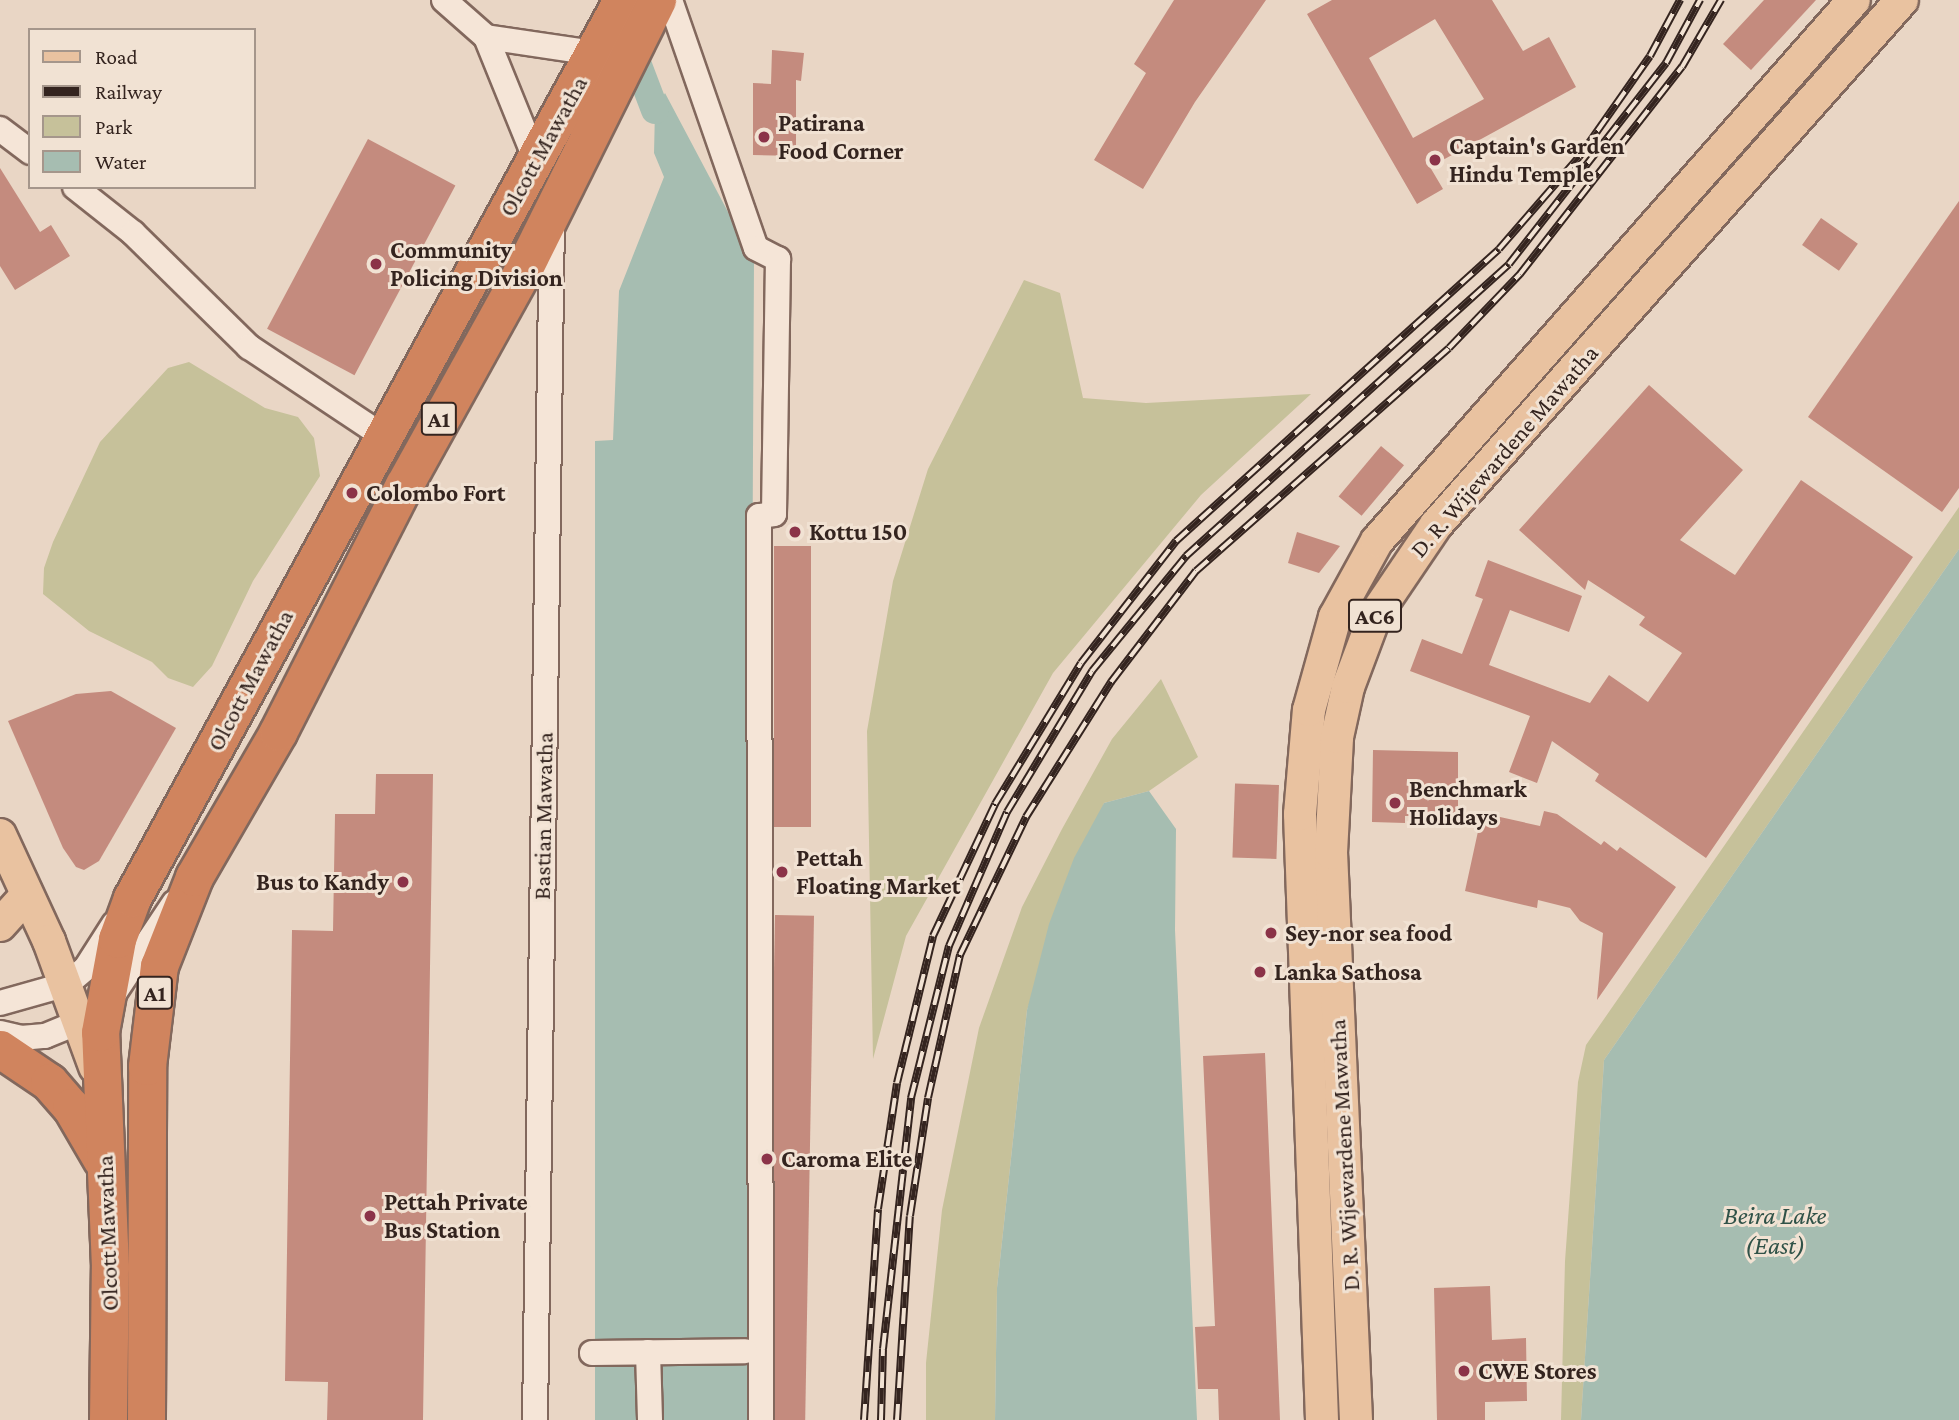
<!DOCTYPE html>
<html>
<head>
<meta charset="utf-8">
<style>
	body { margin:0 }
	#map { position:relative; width:1959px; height:1420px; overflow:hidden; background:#e9d6c5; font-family:"Crimson Pro",serif }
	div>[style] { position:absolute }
	.green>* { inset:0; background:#c6c19a }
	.water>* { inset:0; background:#a6bdb1 }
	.pier>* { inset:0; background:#e9d6c5; transform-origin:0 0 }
	.canal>* { height:28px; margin:-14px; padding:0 14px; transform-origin:14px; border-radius:14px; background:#a6bdb1 }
	.building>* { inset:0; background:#c48b7e; transform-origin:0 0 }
	.roads { filter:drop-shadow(2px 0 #82685d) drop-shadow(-2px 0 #82685d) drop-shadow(0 2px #82685d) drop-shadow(0 -2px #82685d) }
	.minor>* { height:24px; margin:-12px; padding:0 12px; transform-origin:12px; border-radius:12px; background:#f5e5d7 }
	.major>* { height:32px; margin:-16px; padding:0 16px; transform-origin:16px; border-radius:16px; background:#e9c2a0 }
	.highway>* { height:37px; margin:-18.5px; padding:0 18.5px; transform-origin:18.5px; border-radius:18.5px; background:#d0845e }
	.rail>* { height:8px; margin-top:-4px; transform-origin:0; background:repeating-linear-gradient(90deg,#f1e2d3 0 16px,#34241f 0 32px); box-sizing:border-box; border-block:2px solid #34241f }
	.dots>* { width:19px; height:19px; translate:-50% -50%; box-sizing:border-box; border:4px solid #f1e2d3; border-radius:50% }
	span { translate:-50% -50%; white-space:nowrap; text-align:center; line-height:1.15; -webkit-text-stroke:6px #f1e2d3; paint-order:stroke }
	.shield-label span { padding:2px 5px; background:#f1e2d3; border:2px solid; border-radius:5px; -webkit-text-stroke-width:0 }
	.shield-label { font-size:23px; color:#34241f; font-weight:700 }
	.poi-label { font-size:24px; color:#34241f; font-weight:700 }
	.left { translate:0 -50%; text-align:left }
	.right { translate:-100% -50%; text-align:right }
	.street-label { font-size:24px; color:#34241f }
	.water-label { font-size:26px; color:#305248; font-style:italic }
	.legend { position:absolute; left:28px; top:28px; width:228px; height:161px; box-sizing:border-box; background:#f1e2d3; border:2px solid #a5968b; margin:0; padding:9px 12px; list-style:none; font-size:21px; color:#34241f }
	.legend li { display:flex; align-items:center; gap:14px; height:35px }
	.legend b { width:35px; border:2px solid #a5968b }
</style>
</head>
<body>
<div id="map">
	<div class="green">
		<i style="clip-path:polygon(1024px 280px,1060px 293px,1083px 398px,1146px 403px,1311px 394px,1201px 495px,1053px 673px,906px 936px,873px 1059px,867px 731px,893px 581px,928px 469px)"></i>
		<i style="clip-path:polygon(189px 362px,265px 408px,298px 417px,314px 438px,320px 476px,253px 581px,212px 666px,193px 687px,168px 678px,152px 662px,89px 631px,43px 594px,44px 568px,53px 542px,100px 442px,168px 368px)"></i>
		<i style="clip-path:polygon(1959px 507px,1959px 549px,1604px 1060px,1581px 1420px,1561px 1420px,1565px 1261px,1578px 1082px,1586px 1045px)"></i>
		<i style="clip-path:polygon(1161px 679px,1198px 757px,1149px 791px,1104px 803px,1027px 1010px,997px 1288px,995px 1420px,926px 1420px,926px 1363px,942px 1210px,979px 1028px,1022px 907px,1062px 829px,1112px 739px)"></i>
	</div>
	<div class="water">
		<i style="clip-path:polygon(665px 93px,754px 261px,748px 1420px,595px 1420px,595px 441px,613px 440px,619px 291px,664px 177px,654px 153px,655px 110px)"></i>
		<i style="clip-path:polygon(1959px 549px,1959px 1420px,1581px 1420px,1604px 1060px)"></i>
		<i style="clip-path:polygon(1149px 791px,1176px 829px,1175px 930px,1197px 1420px,995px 1420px,997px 1288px,1027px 1010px,1049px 924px,1074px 858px,1104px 803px)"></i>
	</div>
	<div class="pier">
		<i style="left:754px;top:261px;width:4px;height:1159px"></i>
	</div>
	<div class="canal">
		<i style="left:628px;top:39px;width:76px;rotate:69.2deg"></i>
	</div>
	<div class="building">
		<i style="clip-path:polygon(1174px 0,1266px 0,1195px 102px,1143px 189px,1094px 160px,1146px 73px,1134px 64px)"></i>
		<i style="clip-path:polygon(evenodd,1332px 0,1492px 0,1523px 51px,1549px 37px,1576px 87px,1430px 167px,1443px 189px,1417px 204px,1307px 14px,1332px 0,1435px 19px,1484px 99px,1413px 138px,1369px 58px,1435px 19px)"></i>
		<i style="clip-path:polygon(1764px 0,1816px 0,1751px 70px,1723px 44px)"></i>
		<i style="clip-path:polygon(772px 50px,804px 53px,801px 81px,796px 80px,796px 156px,753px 155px,753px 83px,771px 84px)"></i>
		<i style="left:368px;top:139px;width:99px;height:215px;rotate:28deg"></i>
		<i style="clip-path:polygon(0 168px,40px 232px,51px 225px,70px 256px,15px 290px,0 266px)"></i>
		<i style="clip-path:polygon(1959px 201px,1959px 488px,1942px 512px,1808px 417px)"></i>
		<i style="left:1821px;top:218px;width:45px;height:33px;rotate:35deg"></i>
		<i style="clip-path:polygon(1649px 385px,1743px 470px,1680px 540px,1735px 575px,1801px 480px,1913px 557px,1706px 858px,1595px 781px,1599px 774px,1552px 741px,1537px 783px,1509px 772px,1530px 716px,1410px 671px,1422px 639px,1462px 654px,1483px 599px,1475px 596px,1488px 560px,1582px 596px,1569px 632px,1510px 610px,1489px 665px,1590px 703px,1609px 675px,1648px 702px,1682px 653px,1639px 625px,1645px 617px,1588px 580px,1585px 590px,1519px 530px)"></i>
		<i style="left:1381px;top:446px;width:30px;height:66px;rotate:40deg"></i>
		<i style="clip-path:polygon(1297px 532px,1340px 546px,1319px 573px,1288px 563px)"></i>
		<i style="left:774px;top:546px;width:37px;height:281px"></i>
		<i style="clip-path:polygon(111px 691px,176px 728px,99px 861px,84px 870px,76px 867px,63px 848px,8px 721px,76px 694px)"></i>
		<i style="clip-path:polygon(1373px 750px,1458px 752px,1458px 816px,1405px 816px,1405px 823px,1372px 822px)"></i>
		<i style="clip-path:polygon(376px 774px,433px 774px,423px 1420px,327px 1420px,328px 1382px,285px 1381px,292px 930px,333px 931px,335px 814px,375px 814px)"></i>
		<i style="left:1279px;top:785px;width:74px;height:44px;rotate:92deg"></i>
		<i style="clip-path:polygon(1544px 811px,1557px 814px,1601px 845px,1604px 841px,1617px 851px,1620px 847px,1676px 887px,1597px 1000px,1603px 933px,1580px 921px,1570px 908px,1538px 900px,1537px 908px,1465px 891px,1482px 813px,1540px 826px)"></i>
		<i style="left:775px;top:915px;width:39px;height:505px;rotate:1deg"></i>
		<i style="clip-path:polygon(1265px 1053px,1280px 1420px,1219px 1420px,1218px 1389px,1198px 1389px,1195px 1327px,1215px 1326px,1203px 1056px)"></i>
		<i style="clip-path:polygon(1490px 1286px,1492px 1340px,1526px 1338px,1527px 1401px,1485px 1402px,1485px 1420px,1437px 1420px,1434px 1288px)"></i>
	</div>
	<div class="roads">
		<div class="minor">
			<i style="left:444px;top:0;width:56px;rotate:41.4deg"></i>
			<i style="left:486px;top:37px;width:138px;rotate:67.9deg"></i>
			<i style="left:670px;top:0;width:262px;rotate:70.9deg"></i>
			<i style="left:756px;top:248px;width:25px;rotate:27deg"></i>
			<i style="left:778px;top:259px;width:255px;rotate:90.9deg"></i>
			<i style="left:774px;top:514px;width:15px;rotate:172deg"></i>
			<i style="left:759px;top:516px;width:904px;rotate:89.87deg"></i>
			<i style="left:486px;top:37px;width:110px;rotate:8.4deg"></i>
			<i style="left:0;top:129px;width:38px;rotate:37deg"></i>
			<i style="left:75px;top:187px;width:74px;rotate:38.4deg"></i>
			<i style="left:133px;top:233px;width:163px;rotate:44.5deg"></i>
			<i style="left:249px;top:347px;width:161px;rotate:33.6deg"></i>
			<i style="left:0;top:1003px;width:70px;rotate:-15.8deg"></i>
			<i style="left:67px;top:984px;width:25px;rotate:-40deg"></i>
			<i style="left:86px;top:968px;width:52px;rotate:-57.5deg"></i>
			<i style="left:0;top:1033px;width:22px;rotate:13deg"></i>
			<i style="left:21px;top:1038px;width:24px;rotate:-5deg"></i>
			<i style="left:45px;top:1036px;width:61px;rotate:-22.3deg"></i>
			<i style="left:101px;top:1013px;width:132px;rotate:-56.4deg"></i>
			<i style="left:648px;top:1352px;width:68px;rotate:88.3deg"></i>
			<i style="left:592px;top:1353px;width:153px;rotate:-0.7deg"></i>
			<i style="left:535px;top:1420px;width:1200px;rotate:-89.19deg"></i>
		</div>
		<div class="major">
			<i style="left:0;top:835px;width:117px;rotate:65.2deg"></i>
			<i style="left:49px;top:941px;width:134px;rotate:69.9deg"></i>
			<i style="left:0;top:925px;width:40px;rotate:-48deg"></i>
			<i style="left:1322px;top:1420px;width:606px;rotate:-92.08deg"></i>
			<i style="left:1300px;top:814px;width:104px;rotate:-85.1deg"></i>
			<i style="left:1309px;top:710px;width:97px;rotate:-74.4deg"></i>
			<i style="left:1335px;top:617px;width:87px;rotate:-61.1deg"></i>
			<i style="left:1377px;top:541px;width:721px;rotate:-48.6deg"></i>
			<i style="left:1356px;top:1420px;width:568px;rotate:-92.52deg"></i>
			<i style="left:1331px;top:853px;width:116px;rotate:-87deg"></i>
			<i style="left:1337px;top:737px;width:51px;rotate:-77.6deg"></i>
			<i style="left:1348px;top:687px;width:77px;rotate:-69.4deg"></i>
			<i style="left:1375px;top:615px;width:109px;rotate:-55.9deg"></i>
			<i style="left:1436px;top:525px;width:702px;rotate:-48.41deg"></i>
		</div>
		<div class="highway">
			<i style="left:0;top:1049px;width:59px;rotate:34deg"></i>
			<i style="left:49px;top:1082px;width:33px;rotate:49deg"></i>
			<i style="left:71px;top:1107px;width:61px;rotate:59.7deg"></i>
			<i style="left:108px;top:1420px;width:153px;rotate:-89.3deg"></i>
			<i style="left:110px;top:1267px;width:235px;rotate:-92.4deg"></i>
			<i style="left:100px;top:1032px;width:95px;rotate:-79.6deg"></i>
			<i style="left:117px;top:939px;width:44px;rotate:-69.9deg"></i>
			<i style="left:132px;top:898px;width:1023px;rotate:-61.38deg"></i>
			<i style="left:146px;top:1420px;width:354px;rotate:-89.8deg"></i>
			<i style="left:147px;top:1066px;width:101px;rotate:-83.2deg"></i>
			<i style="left:159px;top:966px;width:96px;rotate:-68.5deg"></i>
			<i style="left:194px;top:877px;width:168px;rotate:-59.9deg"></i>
			<i style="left:278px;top:732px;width:277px;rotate:-63deg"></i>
			<i style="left:404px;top:485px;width:244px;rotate:-61deg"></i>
			<i style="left:522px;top:272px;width:304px;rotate:-63.6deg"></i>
		</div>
	</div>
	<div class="rail">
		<i style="left:864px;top:1420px;width:211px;rotate:-86.2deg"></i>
		<i style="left:878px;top:1209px;width:127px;rotate:-81.4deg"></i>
		<i style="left:897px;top:1083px;width:151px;rotate:-76.2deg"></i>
		<i style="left:933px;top:936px;width:146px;rotate:-64.8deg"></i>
		<i style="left:995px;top:804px;width:165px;rotate:-58.6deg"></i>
		<i style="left:1081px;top:663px;width:155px;rotate:-52.1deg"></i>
		<i style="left:1176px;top:541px;width:435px;rotate:-42.1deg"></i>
		<i style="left:1499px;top:249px;width:122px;rotate:-49deg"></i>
		<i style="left:1579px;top:157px;width:123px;rotate:-54.9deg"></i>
		<i style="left:1650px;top:56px;width:64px;rotate:-61.8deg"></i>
		<i style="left:881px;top:1420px;width:71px;rotate:-88.4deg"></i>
		<i style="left:883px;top:1349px;width:253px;rotate:-83.6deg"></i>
		<i style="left:911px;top:1098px;width:157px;rotate:-76deg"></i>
		<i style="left:949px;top:946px;width:146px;rotate:-66.6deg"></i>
		<i style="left:1007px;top:812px;width:165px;rotate:-58.9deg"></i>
		<i style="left:1092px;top:671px;width:149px;rotate:-50.7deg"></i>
		<i style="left:1186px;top:556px;width:435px;rotate:-42.1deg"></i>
		<i style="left:1509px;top:264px;width:255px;rotate:-52deg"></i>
		<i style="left:1666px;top:63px;width:72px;rotate:-61.6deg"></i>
		<i style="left:897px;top:1420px;width:204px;rotate:-86.4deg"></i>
		<i style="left:910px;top:1216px;width:119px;rotate:-81.3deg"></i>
		<i style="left:928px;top:1098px;width:147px;rotate:-77.4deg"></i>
		<i style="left:960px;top:955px;width:153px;rotate:-64.4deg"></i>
		<i style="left:1026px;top:817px;width:160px;rotate:-57.8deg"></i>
		<i style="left:1111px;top:682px;width:140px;rotate:-52.6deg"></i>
		<i style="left:1196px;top:571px;width:337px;rotate:-41.4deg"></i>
		<i style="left:1449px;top:348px;width:103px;rotate:-46.2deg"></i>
		<i style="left:1520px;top:274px;width:263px;rotate:-52deg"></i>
		<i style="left:1682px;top:67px;width:78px;rotate:-59.8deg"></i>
	</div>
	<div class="dots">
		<i style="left:764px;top:137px;background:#8b3348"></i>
		<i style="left:1435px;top:160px;background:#8b3348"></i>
		<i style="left:376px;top:264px;background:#8b3348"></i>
		<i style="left:352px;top:493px;background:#8b3348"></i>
		<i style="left:795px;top:532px;background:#8b3348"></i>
		<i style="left:1395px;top:803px;background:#8b3348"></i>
		<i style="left:782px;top:872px;background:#8b3348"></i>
		<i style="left:403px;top:882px;background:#8b3348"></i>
		<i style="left:1271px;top:933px;background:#8b3348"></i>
		<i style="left:1260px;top:972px;background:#8b3348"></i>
		<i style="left:767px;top:1159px;background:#8b3348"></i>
		<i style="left:370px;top:1216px;background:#8b3348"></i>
		<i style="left:1464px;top:1371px;background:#8b3348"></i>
	</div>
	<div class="shield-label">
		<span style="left:439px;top:419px">A1</span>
		<span style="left:1375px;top:616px">AC6</span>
		<span style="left:155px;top:993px">A1</span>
	</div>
	<div class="poi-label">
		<span class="left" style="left:778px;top:137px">Patirana<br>Food Corner</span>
		<span class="left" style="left:1449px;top:160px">Captain's Garden<br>Hindu Temple</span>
		<span class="left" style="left:390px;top:264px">Community<br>Policing Division</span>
		<span class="left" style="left:366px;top:493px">Colombo Fort</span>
		<span class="left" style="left:809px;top:532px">Kottu 150</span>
		<span class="left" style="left:1409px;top:803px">Benchmark<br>Holidays</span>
		<span class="left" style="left:796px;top:872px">Pettah<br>Floating Market</span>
		<span class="right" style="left:389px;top:882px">Bus to Kandy</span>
		<span class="left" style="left:1285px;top:933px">Sey-nor sea food</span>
		<span class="left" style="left:1274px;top:972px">Lanka Sathosa</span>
		<span class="left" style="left:781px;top:1159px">Caroma Elite</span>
		<span class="left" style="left:384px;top:1216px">Pettah Private<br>Bus Station</span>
		<span class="left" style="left:1478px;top:1371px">CWE Stores</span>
	</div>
	<div class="street-label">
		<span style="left:543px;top:146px;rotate:-61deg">Olcott Mawatha</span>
		<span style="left:1504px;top:451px;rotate:-49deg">D. R. Wijewardene Mawatha</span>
		<span style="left:250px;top:680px;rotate:-62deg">Olcott Mawatha</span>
		<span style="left:543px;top:816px;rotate:-89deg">Bastian Mawatha</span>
		<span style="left:1344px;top:1155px;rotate:-93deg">D. R. Wijewardene Mawatha</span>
		<span style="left:107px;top:1233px;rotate:-92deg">Olcott Mawatha</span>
	</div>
	<div class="water-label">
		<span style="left:1775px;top:1231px">Beira Lake<br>(East)</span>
	</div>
	<ul class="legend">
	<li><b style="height:9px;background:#e9c2a0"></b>Road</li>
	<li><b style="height:9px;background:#34241f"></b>Railway</li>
	<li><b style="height:19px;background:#c6c19a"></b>Park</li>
	<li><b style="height:19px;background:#a6bdb1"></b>Water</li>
	</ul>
</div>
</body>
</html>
